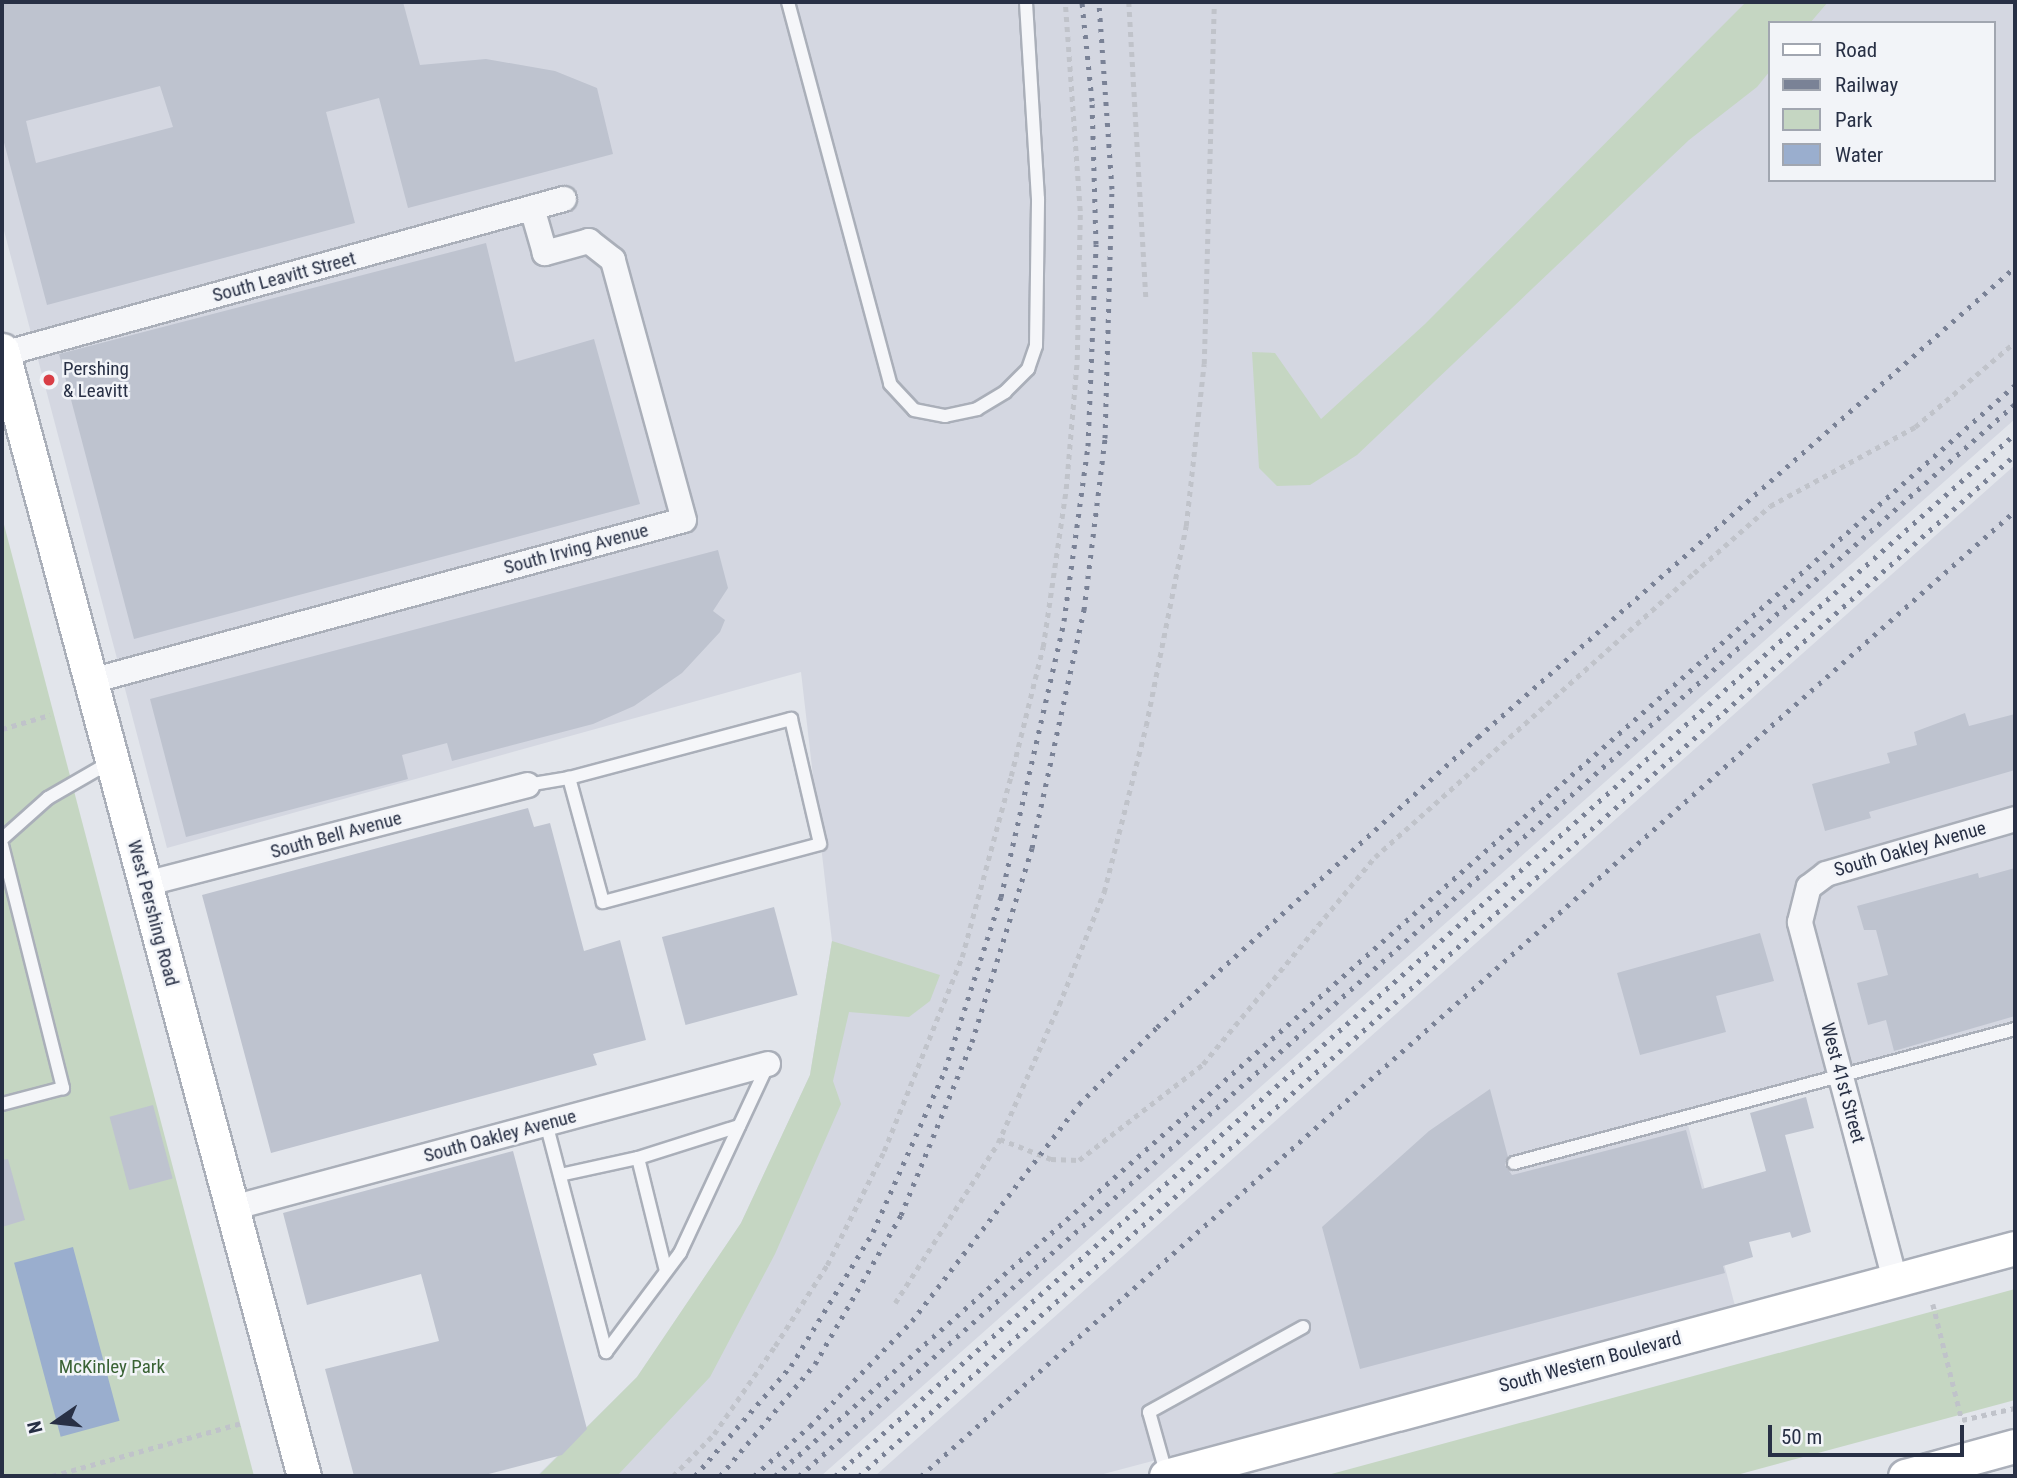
<!DOCTYPE html>
<html>
<head>
<meta charset="utf-8">
<style>
	body { margin:0 }
	#map { position:relative; width:2017px; height:1478px; overflow:hidden; background:#e2e5eb; font-family:"Roboto Condensed",sans-serif }
	div>[style] { position:absolute }
	.built>* { inset:0; background:#d4d7e1 }
	.green>* { inset:0; background:#c5d6c2 }
	.water>* { inset:0; background:#9aaece; transform-origin:0 0 }
	.building>* { inset:0; background:#bec3cf; transform-origin:0 0 }
	.path>* { height:4.5px; margin-top:-2.25px; transform-origin:0; background:repeating-linear-gradient(90deg,#c0c3ca 0 5px,transparent 0 10px) }
	.roads { filter:drop-shadow(2px 0 #aaafb9) drop-shadow(-2px 0 #aaafb9) drop-shadow(0 2px #aaafb9) drop-shadow(0 -2px #aaafb9) }
	.lane>* { height:12px; margin:-6px; padding:0 6px; transform-origin:6px; border-radius:6px; background:#f5f6f9 }
	.street>* { height:24px; margin:-12px; padding:0 12px; transform-origin:12px; border-radius:12px; background:#f5f6f9 }
	.secondary>* { height:33px; margin:-16.5px; padding:0 16.5px; transform-origin:16.5px; border-radius:16.5px; background:#fff }
	.rail>* { height:5px; margin-top:-2.5px; transform-origin:0; background:repeating-linear-gradient(90deg,#7a8296 0 3.5px,transparent 0 10.5px) }
	.dots>* { width:19px; height:19px; translate:-50% -50%; box-sizing:border-box; border:4px solid #f2f4f8; border-radius:50% }
	span { translate:-50% -50%; white-space:nowrap; text-align:center; line-height:1.15; -webkit-text-stroke:5px #f2f4f8; paint-order:stroke }
	.street-label { font-size:19px; color:#283045 }
	.poi-label { font-size:19px; color:#283045 }
	.left { translate:0 -50%; text-align:left }
	.park-label { font-size:19px; color:#396234 }
	.frame { position:absolute; inset:0; border:4px solid #283045; pointer-events:none }
	.legend { position:absolute; left:1768px; top:21px; width:228px; height:161px; box-sizing:border-box; background:#f2f4f8; border:2px solid #a1a6b0; margin:0; padding:9px 12px; list-style:none; font-size:21px; color:#283045 }
	.legend li { display:flex; align-items:center; gap:14px; height:35px }
	.legend b { width:35px; border:2px solid #a1a6b0 }
	.north { position:absolute; left:21px; top:1387px; width:70px; height:70px; -webkit-text-stroke:5px #f2f4f8; paint-order:stroke; rotate:256deg; font-size:19px; font-weight:700; line-height:28px; text-align:center; color:#283045 }
	.north::after { content:''; display:block; margin:auto; width:24px; height:32px; background:#283045; clip-path:polygon(50% 0,100% 100%,50% 72%,0 100%) }
	.scale { position:absolute; left:1768px; top:1425px; width:196px; height:32px; box-sizing:border-box; border:4px solid #283045; border-top:0; padding-left:9px; font-size:21px; line-height:24px; white-space:nowrap; color:#283045; -webkit-text-stroke:5px #f2f4f8; paint-order:stroke }
</style>
</head>
<body>
<div id="map">
	<div class="built">
		<i style="clip-path:polygon(evenodd,2px 2px,2015px 2px,2015px 419px,821px 1476px,537px 1476px,637px 1377px,741px 1223px,810px 1075px,832px 941px,801px 672px,167px 848px,2px 223px,2px 2px,1770px 23px,1994px 23px,1994px 180px,1770px 180px,1770px 23px)"></i>
		<i style="clip-path:polygon(2015px 465px,2015px 1029px,1686px 1117px,1735px 1306px,1096px 1476px,875px 1476px)"></i>
	</div>
	<div class="green">
		<i style="clip-path:polygon(1746px 2px,1828px 2px,1810px 23px,1770px 23px,1770px 71px,1757px 87px,1689px 140px,1357px 455px,1310px 485px,1277px 486px,1259px 468px,1252px 352px,1275px 353px,1321px 419px,1425px 324px)"></i>
		<i style="clip-path:polygon(2px 517px,254px 1476px,2px 1476px)"></i>
		<i style="clip-path:polygon(832px 941px,940px 975px,930px 1001px,909px 1017px,849px 1012px,833px 1081px,841px 1104px,775px 1254px,710px 1377px,617px 1476px,538px 1476px,637px 1377px,741px 1223px,810px 1075px)"></i>
		<i style="clip-path:polygon(2015px 1289px,2015px 1400px,1733px 1476px,1324px 1476px)"></i>
	</div>
	<div class="water">
		<i style="left:73px;top:1247px;width:180px;height:61px;rotate:75deg"></i>
	</div>
	<div class="building">
		<i style="clip-path:polygon(evenodd,2px 2px,403px 2px,420px 65px,486px 59px,555px 71px,597px 88px,613px 154px,408px 208px,379px 98px,326px 112px,355px 223px,47px 305px,2px 135px,2px 2px,160px 86px,173px 127px,36px 163px,26px 121px,160px 86px)"></i>
		<i style="clip-path:polygon(486px 243px,515px 362px,594px 339px,640px 504px,134px 639px,59px 354px)"></i>
		<i style="clip-path:polygon(718px 550px,728px 588px,713px 611px,725px 620px,720px 632px,682px 673px,634px 706px,593px 724px,452px 761px,447px 743px,402px 755px,408px 779px,186px 837px,150px 699px)"></i>
		<i style="clip-path:polygon(1965px 713px,1969px 726px,2015px 714px,2015px 770px,1869px 812px,1871px 818px,1825px 831px,1812px 784px,1890px 763px,1887px 753px,1917px 745px,1914px 732px)"></i>
		<i style="clip-path:polygon(528px 808px,534px 827px,550px 823px,584px 951px,620px 940px,646px 1040px,593px 1054px,597px 1065px,271px 1153px,202px 895px)"></i>
		<i style="clip-path:polygon(2015px 868px,2015px 1016px,1894px 1051px,1886px 1020px,1868px 1025px,1857px 983px,1888px 975px,1876px 930px,1864px 930px,1857px 906px,1978px 873px,1979px 878px)"></i>
		<i style="left:774px;top:907px;width:91px;height:116px;rotate:75deg"></i>
		<i style="clip-path:polygon(1760px 933px,1774px 981px,1716px 996px,1726px 1032px,1640px 1055px,1617px 973px)"></i>
		<i style="clip-path:polygon(1490px 1089px,1508px 1157px,1505px 1165px,1512px 1175px,1686px 1130px,1702px 1189px,1766px 1171px,1750px 1113px,1806px 1097px,1814px 1128px,1785px 1135px,1811px 1232px,1792px 1238px,1790px 1232px,1749px 1242px,1753px 1257px,1723px 1266px,1725px 1273px,1360px 1369px,1322px 1227px,1429px 1131px)"></i>
		<i style="left:153px;top:1105px;width:76px;height:45px;rotate:75deg"></i>
		<i style="clip-path:polygon(513px 1151px,587px 1429px,562px 1455px,481px 1476px,354px 1476px,325px 1369px,439px 1341px,421px 1274px,307px 1305px,283px 1213px)"></i>
		<i style="clip-path:polygon(8px 1159px,25px 1220px,2px 1227px,2px 1160px)"></i>
	</div>
	<div class="path">
		<i style="left:1129px;top:2px;width:299px;rotate:86.7deg"></i>
		<i style="left:2px;top:729px;width:50px;rotate:-16.3deg"></i>
		<i style="left:1000px;top:1139px;width:55px;rotate:21.4deg"></i>
		<i style="left:1051px;top:1159px;width:28px;rotate:2deg"></i>
		<i style="left:1079px;top:1160px;width:157px;rotate:-37.7deg"></i>
		<i style="left:1203px;top:1064px;width:269px;rotate:-50.3deg"></i>
		<i style="left:1375px;top:857px;width:427px;rotate:-41.7deg"></i>
		<i style="left:1694px;top:573px;width:101px;rotate:-41.4deg"></i>
		<i style="left:1770px;top:506px;width:165px;rotate:-28.6deg"></i>
		<i style="left:1915px;top:427px;width:131px;rotate:-40.4deg"></i>
		<i style="left:895px;top:1303px;width:190px;rotate:-57.2deg"></i>
		<i style="left:998px;top:1143px;width:151px;rotate:-66.2deg"></i>
		<i style="left:1059px;top:1005px;width:122px;rotate:-68.3deg"></i>
		<i style="left:1104px;top:892px;width:171px;rotate:-75.8deg"></i>
		<i style="left:1146px;top:726px;width:204px;rotate:-78.7deg"></i>
		<i style="left:1186px;top:526px;width:163px;rotate:-83.7deg"></i>
		<i style="left:1204px;top:364px;width:362px;rotate:-88.4deg"></i>
		<i style="left:1933px;top:1304px;width:120px;rotate:76deg"></i>
		<i style="left:1962px;top:1420px;width:54px;rotate:-12.8deg"></i>
		<i style="left:52px;top:1476px;width:197px;rotate:-15.6deg"></i>
		<i style="left:673px;top:1476px;width:59px;rotate:-45.7deg"></i>
		<i style="left:714px;top:1434px;width:107px;rotate:-55.3deg"></i>
		<i style="left:775px;top:1346px;width:96px;rotate:-57.3deg"></i>
		<i style="left:827px;top:1265px;width:127px;rotate:-63.4deg"></i>
		<i style="left:884px;top:1151px;width:209px;rotate:-68.1deg"></i>
		<i style="left:962px;top:957px;width:188px;rotate:-74.9deg"></i>
		<i style="left:1011px;top:776px;width:133px;rotate:-76.1deg"></i>
		<i style="left:1043px;top:647px;width:160px;rotate:-81.7deg"></i>
		<i style="left:1066px;top:489px;width:129px;rotate:-85.1deg"></i>
		<i style="left:1077px;top:360px;width:149px;rotate:-88.8deg"></i>
		<i style="left:1080px;top:211px;width:210px;rotate:-94.1deg"></i>
	</div>
	<div class="roads">
		<div class="lane">
			<i style="left:788px;top:2px;width:395px;rotate:75deg"></i>
			<i style="left:890px;top:384px;width:35px;rotate:47deg"></i>
			<i style="left:914px;top:410px;width:32px;rotate:11deg"></i>
			<i style="left:945px;top:416px;width:33px;rotate:-12deg"></i>
			<i style="left:977px;top:409px;width:33px;rotate:-31deg"></i>
			<i style="left:1005px;top:392px;width:33px;rotate:-45deg"></i>
			<i style="left:1028px;top:369px;width:24px;rotate:-71deg"></i>
			<i style="left:1036px;top:346px;width:147px;rotate:-89.2deg"></i>
			<i style="left:1038px;top:199px;width:197px;rotate:-93.5deg"></i>
			<i style="left:527px;top:785px;width:43px;rotate:-9.5deg"></i>
			<i style="left:569px;top:778px;width:230px;rotate:-14.9deg"></i>
			<i style="left:791px;top:719px;width:128px;rotate:76.9deg"></i>
			<i style="left:820px;top:844px;width:225px;rotate:165deg"></i>
			<i style="left:603px;top:902px;width:129px;rotate:-105.3deg"></i>
			<i style="left:2px;top:839px;width:62px;rotate:-41.7deg"></i>
			<i style="left:48px;top:798px;width:74px;rotate:-30deg"></i>
			<i style="left:2px;top:845px;width:251px;rotate:75.9deg"></i>
			<i style="left:63px;top:1088px;width:63px;rotate:165.3deg"></i>
			<i style="left:546px;top:1123px;width:237px;rotate:75.3deg"></i>
			<i style="left:606px;top:1352px;width:124px;rotate:-53.2deg"></i>
			<i style="left:680px;top:1253px;width:208px;rotate:-65deg"></i>
			<i style="left:638px;top:1158px;width:116px;rotate:76.1deg"></i>
			<i style="left:1514px;top:1163px;width:519px;rotate:-14.97deg"></i>
			<i style="left:560px;top:1175px;width:80px;rotate:-12.3deg"></i>
			<i style="left:638px;top:1158px;width:106px;rotate:-17.6deg"></i>
			<i style="left:1167px;top:1476px;width:66px;rotate:-105.7deg"></i>
			<i style="left:1149px;top:1412px;width:176px;rotate:-28.9deg"></i>
		</div>
		<div class="street">
			<i style="left:3px;top:354px;width:582px;rotate:-15.45deg"></i>
			<i style="left:91px;top:681px;width:614px;rotate:-15.19deg"></i>
			<i style="left:684px;top:520px;width:270px;rotate:-105.3deg"></i>
			<i style="left:613px;top:260px;width:31px;rotate:-142deg"></i>
			<i style="left:589px;top:241px;width:46px;rotate:164.7deg"></i>
			<i style="left:545px;top:253px;width:47px;rotate:-106.1deg"></i>
			<i style="left:145px;top:884px;width:395px;rotate:-14.5deg"></i>
			<i style="left:232px;top:1208px;width:555px;rotate:-15.04deg"></i>
			<i style="left:1895px;top:1280px;width:370px;rotate:-104.9deg"></i>
			<i style="left:1800px;top:922px;width:36px;rotate:-76deg"></i>
			<i style="left:1809px;top:887px;width:21px;rotate:-37deg"></i>
			<i style="left:1826px;top:874px;width:197px;rotate:-16.2deg"></i>
		</div>
		<div class="secondary">
			<i style="left:2px;top:350px;width:1166px;rotate:74.99deg"></i>
			<i style="left:1166px;top:1476px;width:879px;rotate:-15.03deg"></i>
			<i style="left:1905px;top:1476px;width:114px;rotate:-15.3deg"></i>
		</div>
	</div>
	<div class="rail">
		<i style="left:695px;top:1476px;width:146px;rotate:-48.9deg"></i>
		<i style="left:791px;top:1366px;width:157px;rotate:-58.5deg"></i>
		<i style="left:873px;top:1232px;width:177px;rotate:-66deg"></i>
		<i style="left:945px;top:1070px;width:182px;rotate:-72.1deg"></i>
		<i style="left:1001px;top:897px;width:283px;rotate:-77.1deg"></i>
		<i style="left:1064px;top:621px;width:177px;rotate:-82.2deg"></i>
		<i style="left:1088px;top:446px;width:202px;rotate:-87.7deg"></i>
		<i style="left:1096px;top:244px;width:143px;rotate:-91.6deg"></i>
		<i style="left:1092px;top:101px;width:100px;rotate:-95.8deg"></i>
		<i style="left:720px;top:1476px;width:147px;rotate:-49.7deg"></i>
		<i style="left:815px;top:1364px;width:172px;rotate:-60deg"></i>
		<i style="left:901px;top:1215px;width:187px;rotate:-67.7deg"></i>
		<i style="left:972px;top:1042px;width:203px;rotate:-72.8deg"></i>
		<i style="left:1032px;top:848px;width:244px;rotate:-77.7deg"></i>
		<i style="left:1084px;top:610px;width:173px;rotate:-83deg"></i>
		<i style="left:1105px;top:438px;width:249px;rotate:-88.4deg"></i>
		<i style="left:1112px;top:189px;width:187px;rotate:-94deg"></i>
		<i style="left:754px;top:1476px;width:75px;rotate:-41.8deg"></i>
		<i style="left:810px;top:1426px;width:146px;rotate:-45.8deg"></i>
		<i style="left:912px;top:1321px;width:274px;rotate:-52.4deg"></i>
		<i style="left:1079px;top:1104px;width:110px;rotate:-44.6deg"></i>
		<i style="left:1157px;top:1027px;width:433px;rotate:-42.1deg"></i>
		<i style="left:1478px;top:737px;width:714px;rotate:-41.19deg"></i>
		<i style="left:775px;top:1476px;width:1652px;rotate:-41.34deg"></i>
		<i style="left:799px;top:1476px;width:1621px;rotate:-41.4deg"></i>
		<i style="left:835px;top:1476px;width:1574px;rotate:-41.45deg"></i>
		<i style="left:859px;top:1476px;width:1542px;rotate:-41.45deg"></i>
		<i style="left:921px;top:1476px;width:1459px;rotate:-41.42deg"></i>
	</div>
	<div class="dots">
		<i style="left:49px;top:380px;background:#d93e46"></i>
	</div>
	<div class="street-label">
		<span style="left:284px;top:277px;rotate:-15deg">South Leavitt Street</span>
		<span style="left:576px;top:549px;rotate:-15deg">South Irving Avenue</span>
		<span style="left:336px;top:835px;rotate:-15deg">South Bell Avenue</span>
		<span style="left:1910px;top:849px;rotate:-16deg">South Oakley Avenue</span>
		<span style="left:153px;top:913px;rotate:75deg">West Pershing Road</span>
		<span style="left:1843px;top:1083px;rotate:75deg">West 41st Street</span>
		<span style="left:500px;top:1136px;rotate:-15deg">South Oakley Avenue</span>
		<span style="left:1590px;top:1362px;rotate:-15deg">South Western Boulevard</span>
	</div>
	<div class="poi-label">
		<span class="left" style="left:63px;top:380px">Pershing<br>&amp; Leavitt</span>
	</div>
	<div class="park-label">
		<span style="left:112px;top:1367px">McKinley Park</span>
	</div>
	<div class="frame"></div>
	<ul class="legend">
	<li><b style="height:9px;background:#fff"></b>Road</li>
	<li><b style="height:9px;background:#7a8296"></b>Railway</li>
	<li><b style="height:19px;background:#c5d6c2"></b>Park</li>
	<li><b style="height:19px;background:#9aaece"></b>Water</li>
	</ul>
	<div class="north">N</div>
	<div class="scale">50 m</div>
</div>
</body>
</html>
